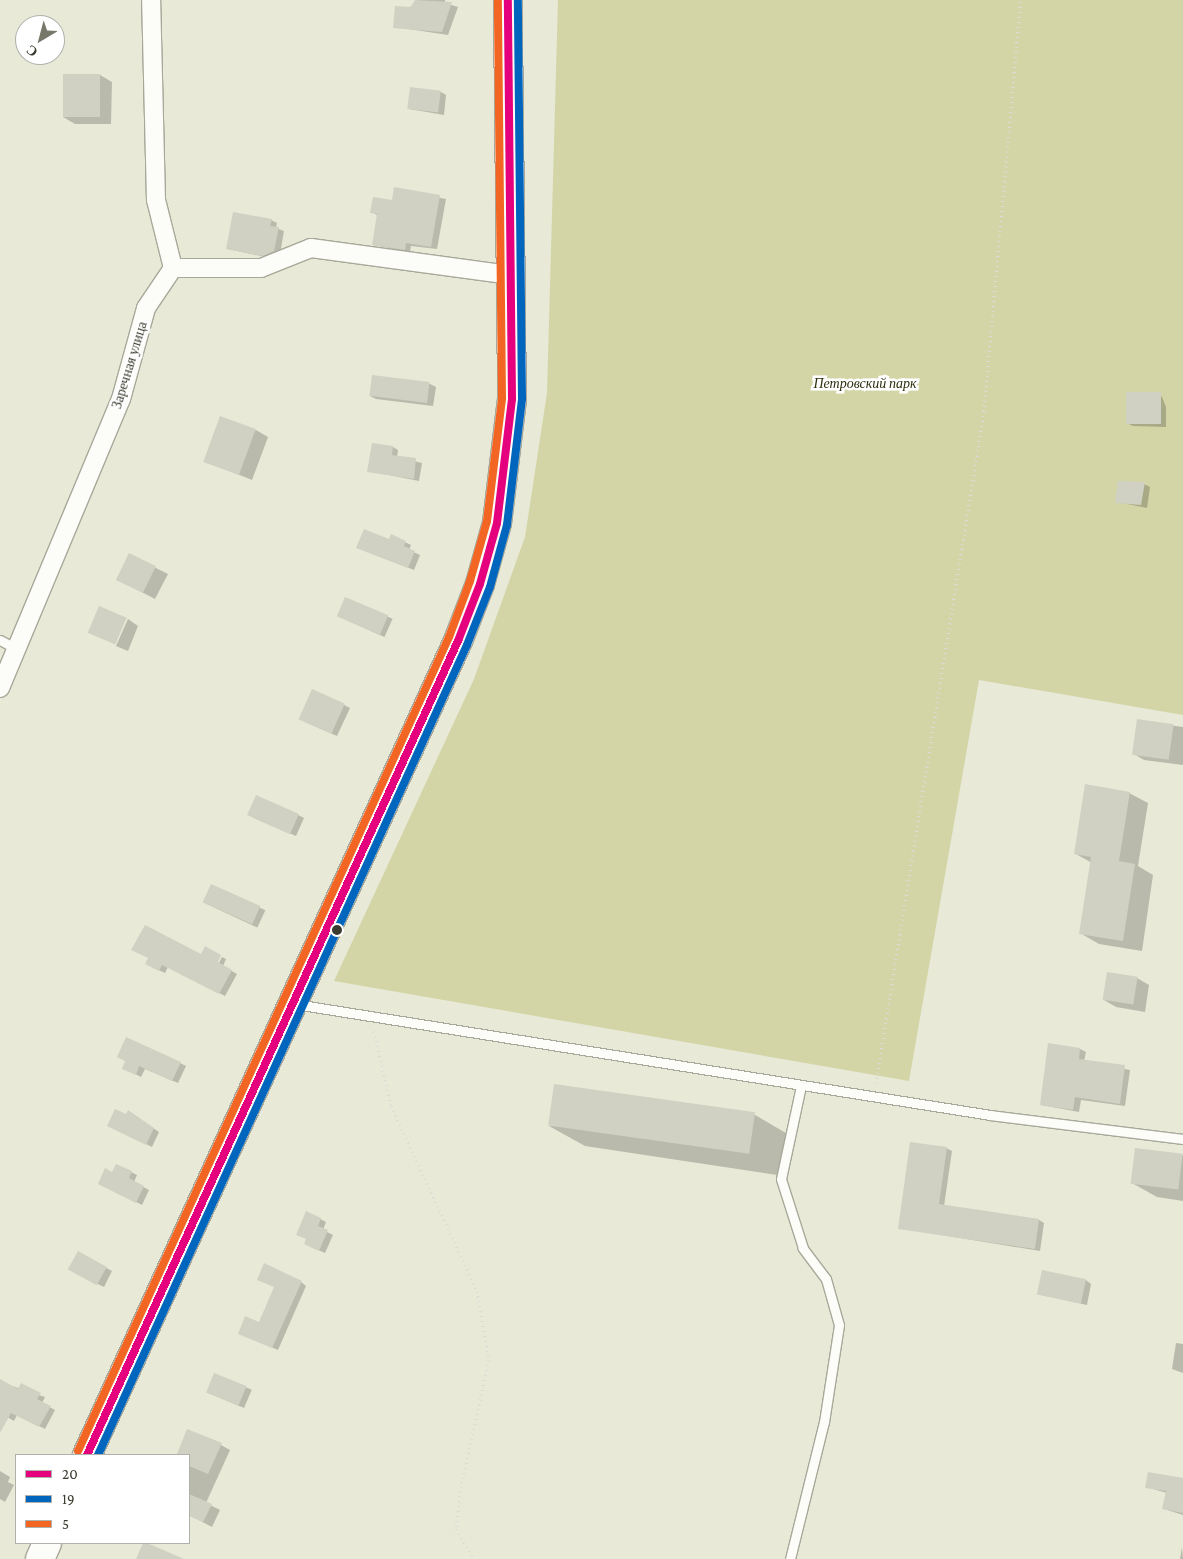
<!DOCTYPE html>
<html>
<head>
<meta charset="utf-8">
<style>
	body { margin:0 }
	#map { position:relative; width:1183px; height:1559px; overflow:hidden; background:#e8e9d6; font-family:"Crimson Pro",serif }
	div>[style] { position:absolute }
	.green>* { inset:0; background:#d3d5a7 }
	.shadow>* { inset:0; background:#0003; transform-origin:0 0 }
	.building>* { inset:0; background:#d0d1c2; transform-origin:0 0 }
	.path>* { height:3px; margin-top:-1.5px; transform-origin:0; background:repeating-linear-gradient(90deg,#dcdcd7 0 1px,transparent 0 5px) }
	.roads { filter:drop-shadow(1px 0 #a8a89a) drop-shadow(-1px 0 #a8a89a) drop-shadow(0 1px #a8a89a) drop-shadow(0 -1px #a8a89a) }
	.lane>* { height:9px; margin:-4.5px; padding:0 4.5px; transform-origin:4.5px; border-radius:4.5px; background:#fcfcf9 }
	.street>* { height:18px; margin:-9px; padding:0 9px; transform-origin:9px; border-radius:9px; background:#fcfcf9 }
	.primary>* { height:28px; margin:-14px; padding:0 14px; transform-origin:14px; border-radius:14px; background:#fcfcf9 }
	.bus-1>* { height:8px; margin:-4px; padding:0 4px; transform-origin:4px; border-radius:4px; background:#e5007d }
	.bus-2>* { height:8px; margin:-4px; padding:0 4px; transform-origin:4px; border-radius:4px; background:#0065bd }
	.bus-3>* { height:8px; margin:-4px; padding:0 4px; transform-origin:4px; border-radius:4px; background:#f26522 }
	.dots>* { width:14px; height:14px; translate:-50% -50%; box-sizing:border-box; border:2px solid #fff; border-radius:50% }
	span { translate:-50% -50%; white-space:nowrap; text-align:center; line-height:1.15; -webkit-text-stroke:5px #fff; paint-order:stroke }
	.street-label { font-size:14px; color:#3a3b2e }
	.park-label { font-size:14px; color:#2e2f0d; font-style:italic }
	.legend { position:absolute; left:15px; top:1454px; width:175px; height:90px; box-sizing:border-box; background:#fff; border:1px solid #b0b1ab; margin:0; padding:6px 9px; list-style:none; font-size:15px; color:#3a3b2e }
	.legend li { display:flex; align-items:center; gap:10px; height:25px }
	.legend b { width:25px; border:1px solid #b0b1ab }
	.north { position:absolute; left:15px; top:15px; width:50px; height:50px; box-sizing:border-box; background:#fff; border:1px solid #b0b1ab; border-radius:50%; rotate:217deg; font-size:14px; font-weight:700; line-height:20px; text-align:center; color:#3a3b2e }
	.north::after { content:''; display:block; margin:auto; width:18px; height:22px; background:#777869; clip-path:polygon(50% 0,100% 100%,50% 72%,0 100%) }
</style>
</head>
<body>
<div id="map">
	<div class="green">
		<i style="clip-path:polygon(558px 0,1183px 0,1183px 715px,979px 680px,909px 1081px,334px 981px,474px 679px,525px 537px,547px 393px)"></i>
	</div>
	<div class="shadow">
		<i style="clip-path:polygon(416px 0,445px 0,445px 3px,458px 7px,448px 35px,395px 27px)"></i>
		<i style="clip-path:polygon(64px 75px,100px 75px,112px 82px,111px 124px,75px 124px,63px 117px)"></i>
		<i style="clip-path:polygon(441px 92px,446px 95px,444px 115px,409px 109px)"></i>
		<i style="clip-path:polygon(395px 189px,446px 199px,437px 249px,411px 246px,410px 252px,373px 245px,378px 216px,372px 212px,393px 202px)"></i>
		<i style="clip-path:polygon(271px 220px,277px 223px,276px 228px,284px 231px,280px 254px,270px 258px,228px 249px)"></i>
		<i style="clip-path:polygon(373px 376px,430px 384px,436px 387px,433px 406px,376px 399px,370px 396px)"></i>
		<i style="clip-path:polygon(1157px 393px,1162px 397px,1166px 407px,1166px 427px,1133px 426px,1127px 423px)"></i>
		<i style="clip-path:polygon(256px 430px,268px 437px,252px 480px,205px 461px)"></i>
		<i style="clip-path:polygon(393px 447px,398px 450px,397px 457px,422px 463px,419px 481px,369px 471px)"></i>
		<i style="clip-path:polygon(1144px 484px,1150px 487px,1147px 508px,1117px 502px)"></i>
		<i style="clip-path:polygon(392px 536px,411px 545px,409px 550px,420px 555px,414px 570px,363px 550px,390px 541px)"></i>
		<i style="clip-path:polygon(130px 555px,168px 574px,155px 599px,130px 586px)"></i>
		<i style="left:346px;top:598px;width:51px;height:20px;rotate:24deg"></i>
		<i style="clip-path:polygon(128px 619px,138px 626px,128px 651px,116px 646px)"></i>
		<i style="clip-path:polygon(344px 705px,350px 708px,337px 736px,305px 722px)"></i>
		<i style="clip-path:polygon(1138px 721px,1183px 727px,1183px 765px,1144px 760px,1134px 754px)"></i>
		<i style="clip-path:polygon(1129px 793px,1148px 803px,1138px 866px,1153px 875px,1142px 951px,1099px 944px,1080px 933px,1092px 863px,1076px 854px)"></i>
		<i style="clip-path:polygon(298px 815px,304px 818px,296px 836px,254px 818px)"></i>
		<i style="left:211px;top:885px;width:60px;height:19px;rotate:25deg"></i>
		<i style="clip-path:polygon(201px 956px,216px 969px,222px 957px,226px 959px,223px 966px,237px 974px,225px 996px,168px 967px,165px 973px,152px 967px)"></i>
		<i style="clip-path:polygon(1137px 978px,1149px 985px,1145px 1012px,1116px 1007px,1104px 1000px)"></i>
		<i style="clip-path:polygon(1049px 1045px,1080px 1049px,1086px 1052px,1084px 1061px,1130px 1070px,1125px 1106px,1081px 1100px,1079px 1112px,1041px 1105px)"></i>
		<i style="clip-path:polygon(127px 1061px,180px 1063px,186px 1066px,178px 1083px,145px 1069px,141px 1077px,129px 1071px)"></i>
		<i style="clip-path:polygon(134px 1115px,159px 1132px,152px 1147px,114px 1128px,126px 1116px)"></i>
		<i style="clip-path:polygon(755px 1115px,791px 1136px,784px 1176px,585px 1146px,549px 1126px)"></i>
		<i style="clip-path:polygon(946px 1148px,952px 1151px,944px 1206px,1039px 1220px,1044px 1223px,1040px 1251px,899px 1228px)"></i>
		<i style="clip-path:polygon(1183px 1155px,1183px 1201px,1157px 1197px,1132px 1183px)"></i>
		<i style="clip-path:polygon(131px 1172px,137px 1175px,134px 1182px,149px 1190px,142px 1205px,105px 1186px,113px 1173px)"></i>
		<i style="clip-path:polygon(320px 1219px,326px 1222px,323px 1230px,333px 1235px,325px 1253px,311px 1247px)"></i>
		<i style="clip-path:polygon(79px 1253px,112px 1271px,104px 1287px,75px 1273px)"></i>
		<i style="clip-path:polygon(1086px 1280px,1091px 1284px,1087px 1305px,1039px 1294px)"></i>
		<i style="clip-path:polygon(301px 1282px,306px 1286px,278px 1350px,245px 1336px)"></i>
		<i style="clip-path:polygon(1176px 1343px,1183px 1344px,1183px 1373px,1172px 1369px)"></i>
		<i style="left:215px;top:1374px;width:40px;height:20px;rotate:23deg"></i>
		<i style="clip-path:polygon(0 1382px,45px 1397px,42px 1403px,55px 1410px,45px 1429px,17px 1415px,14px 1421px,0 1413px)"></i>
		<i style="clip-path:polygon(221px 1445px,230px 1450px,206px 1503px,220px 1510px,212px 1527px,189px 1515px,189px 1455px,178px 1454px)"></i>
		<i style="clip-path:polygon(0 1471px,10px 1477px,8px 1482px,14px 1485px,5px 1502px,0 1499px)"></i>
		<i style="clip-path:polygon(1183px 1480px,1183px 1515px,1164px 1509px,1167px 1493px,1146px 1487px)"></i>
		<i style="clip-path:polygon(1182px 1547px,1183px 1559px,1180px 1559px)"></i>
	</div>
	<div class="building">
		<i style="clip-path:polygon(415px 0,452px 2px,442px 32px,393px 28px,395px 6px,411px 7px)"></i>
		<i style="left:63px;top:74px;width:37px;height:43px"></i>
		<i style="left:410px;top:87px;width:31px;height:22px;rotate:7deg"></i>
		<i style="clip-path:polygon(394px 187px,440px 195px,431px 247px,406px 243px,405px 250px,372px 245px,377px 214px,370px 213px,373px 197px,392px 200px)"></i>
		<i style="clip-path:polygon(233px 212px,272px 219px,270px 226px,279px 227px,274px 251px,263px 256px,226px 249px)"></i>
		<i style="left:372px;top:375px;width:58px;height:21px;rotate:7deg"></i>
		<i style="left:1126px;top:392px;width:35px;height:32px"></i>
		<i style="left:220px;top:416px;width:38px;height:49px;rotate:20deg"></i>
		<i style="clip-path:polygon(372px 443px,393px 446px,392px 455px,416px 458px,414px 479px,367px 472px)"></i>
		<i style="clip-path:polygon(1118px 481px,1145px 482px,1141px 505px,1115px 503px)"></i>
		<i style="clip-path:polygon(364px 529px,389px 539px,391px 534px,406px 541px,404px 546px,415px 551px,408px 568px,356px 548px)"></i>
		<i style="left:129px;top:553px;width:30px;height:30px;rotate:26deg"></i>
		<i style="left:345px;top:597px;width:47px;height:21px;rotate:23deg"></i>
		<i style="left:99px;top:606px;width:30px;height:29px;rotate:23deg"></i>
		<i style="left:312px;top:689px;width:36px;height:33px;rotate:24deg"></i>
		<i style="left:1137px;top:719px;width:37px;height:36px;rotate:8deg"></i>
		<i style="clip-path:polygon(1085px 784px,1130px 792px,1119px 861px,1135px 864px,1123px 941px,1079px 934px,1091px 857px,1074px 854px)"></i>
		<i style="left:256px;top:795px;width:47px;height:22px;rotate:24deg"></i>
		<i style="left:211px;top:884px;width:54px;height:20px;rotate:24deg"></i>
		<i style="clip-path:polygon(145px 925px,201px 954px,205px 946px,221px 955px,218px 962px,232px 970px,219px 994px,162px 965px,159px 971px,145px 964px,148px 958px,131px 950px)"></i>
		<i style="left:1107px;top:972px;width:31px;height:28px;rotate:9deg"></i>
		<i style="clip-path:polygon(126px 1037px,181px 1062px,172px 1081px,139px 1066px,136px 1075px,122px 1069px,125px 1061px,117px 1057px)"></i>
		<i style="clip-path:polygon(1048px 1043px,1080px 1048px,1079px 1059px,1125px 1065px,1120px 1104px,1075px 1097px,1073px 1110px,1040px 1105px)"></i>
		<i style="left:554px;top:1084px;width:203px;height:42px;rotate:8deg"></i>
		<i style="clip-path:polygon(115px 1109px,126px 1114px,128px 1110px,154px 1128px,146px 1145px,107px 1126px)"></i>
		<i style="clip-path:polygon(910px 1142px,947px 1147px,939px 1204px,1039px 1219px,1035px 1249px,898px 1229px)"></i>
		<i style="left:1135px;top:1148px;width:48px;height:36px;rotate:7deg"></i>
		<i style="clip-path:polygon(116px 1164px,132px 1171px,129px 1178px,144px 1186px,136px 1203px,98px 1184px,105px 1168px,112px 1172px)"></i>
		<i style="clip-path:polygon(306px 1211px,321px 1218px,318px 1226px,328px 1230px,319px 1251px,304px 1244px,306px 1239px,296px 1235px)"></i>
		<i style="left:78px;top:1251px;width:33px;height:21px;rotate:29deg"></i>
		<i style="clip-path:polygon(264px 1263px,302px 1281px,272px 1348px,238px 1334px,245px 1316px,259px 1322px,274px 1287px,257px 1280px)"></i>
		<i style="left:1042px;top:1270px;width:45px;height:25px;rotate:12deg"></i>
		<i style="left:214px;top:1373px;width:35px;height:21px;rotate:22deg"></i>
		<i style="clip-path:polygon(0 1379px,18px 1389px,21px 1383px,41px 1393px,37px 1399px,51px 1406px,39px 1427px,11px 1413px,0 1433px)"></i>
		<i style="clip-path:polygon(187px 1429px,222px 1443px,208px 1474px,189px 1466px,189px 1455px,177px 1454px)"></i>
		<i style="clip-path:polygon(1148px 1472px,1183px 1478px,1183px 1513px,1162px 1509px,1166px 1491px,1145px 1488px)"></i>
		<i style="clip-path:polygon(189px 1494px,212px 1504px,203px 1522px,189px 1516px)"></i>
		<i style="clip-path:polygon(143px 1543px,147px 1543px,184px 1559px,136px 1559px)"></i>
	</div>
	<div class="path">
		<i style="left:374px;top:1031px;width:77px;rotate:77.2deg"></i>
		<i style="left:391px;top:1106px;width:204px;rotate:65.1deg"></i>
		<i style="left:477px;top:1291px;width:70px;rotate:80.1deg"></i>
		<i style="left:489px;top:1360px;width:129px;rotate:102.5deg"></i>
		<i style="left:461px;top:1486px;width:43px;rotate:96.6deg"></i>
		<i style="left:456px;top:1529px;width:35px;rotate:59deg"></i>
		<i style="left:876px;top:1083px;width:681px;rotate:-80.87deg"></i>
		<i style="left:984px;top:411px;width:413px;rotate:-84.9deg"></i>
	</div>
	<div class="roads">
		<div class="lane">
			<i style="left:0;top:640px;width:19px;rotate:28deg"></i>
			<i style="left:295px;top:1004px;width:704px;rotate:9.07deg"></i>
			<i style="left:990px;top:1115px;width:194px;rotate:7.1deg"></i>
			<i style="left:790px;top:1559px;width:141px;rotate:-76.1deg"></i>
			<i style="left:824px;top:1422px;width:98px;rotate:-81.2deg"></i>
			<i style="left:839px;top:1325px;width:48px;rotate:-105.8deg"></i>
			<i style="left:826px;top:1279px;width:39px;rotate:-127deg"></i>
			<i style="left:803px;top:1248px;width:72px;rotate:-107.7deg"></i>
			<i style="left:781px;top:1179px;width:95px;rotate:-77.9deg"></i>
		</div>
		<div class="street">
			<i style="left:173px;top:268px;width:88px"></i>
			<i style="left:261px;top:268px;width:54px;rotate:-21.8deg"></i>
			<i style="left:311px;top:248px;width:202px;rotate:7.7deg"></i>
			<i style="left:0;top:688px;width:313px;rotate:-67.3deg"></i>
			<i style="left:121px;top:399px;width:94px;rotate:-74.6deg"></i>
			<i style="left:146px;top:308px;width:48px;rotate:-56deg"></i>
			<i style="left:173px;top:268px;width:70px;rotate:-104deg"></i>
			<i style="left:156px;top:200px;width:200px;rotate:-91.4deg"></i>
		</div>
		<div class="primary">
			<i style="left:87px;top:1455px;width:895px;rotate:-65.5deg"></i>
			<i style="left:458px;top:641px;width:61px;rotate:-68.9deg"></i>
			<i style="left:480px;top:584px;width:63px;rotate:-74.4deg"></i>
			<i style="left:497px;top:523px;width:125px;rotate:-83.1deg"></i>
			<i style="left:512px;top:399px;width:399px;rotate:-90.6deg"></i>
			<i style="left:40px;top:1559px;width:17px;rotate:-66deg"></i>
		</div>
	</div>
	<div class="bus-1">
		<i style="left:87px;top:1455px;width:895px;rotate:-65.5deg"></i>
		<i style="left:458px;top:641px;width:61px;rotate:-68.9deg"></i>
		<i style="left:480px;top:584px;width:63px;rotate:-74.4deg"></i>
		<i style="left:497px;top:523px;width:125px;rotate:-83.1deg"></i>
		<i style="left:512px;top:399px;width:399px;rotate:-90.6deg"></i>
	</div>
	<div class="bus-2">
		<i style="left:98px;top:1455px;width:890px;rotate:-65.51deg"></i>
		<i style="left:467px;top:645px;width:62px;rotate:-68.4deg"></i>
		<i style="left:490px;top:587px;width:64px;rotate:-74.7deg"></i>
		<i style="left:507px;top:525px;width:127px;rotate:-83.2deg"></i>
		<i style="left:522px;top:399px;width:399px;rotate:-90.6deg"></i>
	</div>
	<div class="bus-3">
		<i style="left:78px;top:1451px;width:895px;rotate:-65.5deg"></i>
		<i style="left:449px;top:637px;width:60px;rotate:-69.4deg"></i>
		<i style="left:470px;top:581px;width:62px;rotate:-74.2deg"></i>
		<i style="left:487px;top:521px;width:124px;rotate:-83deg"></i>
		<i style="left:502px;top:398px;width:398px;rotate:-90.6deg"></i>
	</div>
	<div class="dots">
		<i style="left:337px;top:930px;background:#3a3b2e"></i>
	</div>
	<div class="street-label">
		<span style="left:129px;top:365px;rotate:-73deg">Заречная улица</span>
	</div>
	<div class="park-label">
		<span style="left:865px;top:383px">Петровский парк</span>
	</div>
	<ul class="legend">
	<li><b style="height:6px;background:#e5007d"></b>20</li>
	<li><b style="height:6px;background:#0065bd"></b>19</li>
	<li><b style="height:6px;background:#f26522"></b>5</li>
	</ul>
	<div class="north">С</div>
</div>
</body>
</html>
